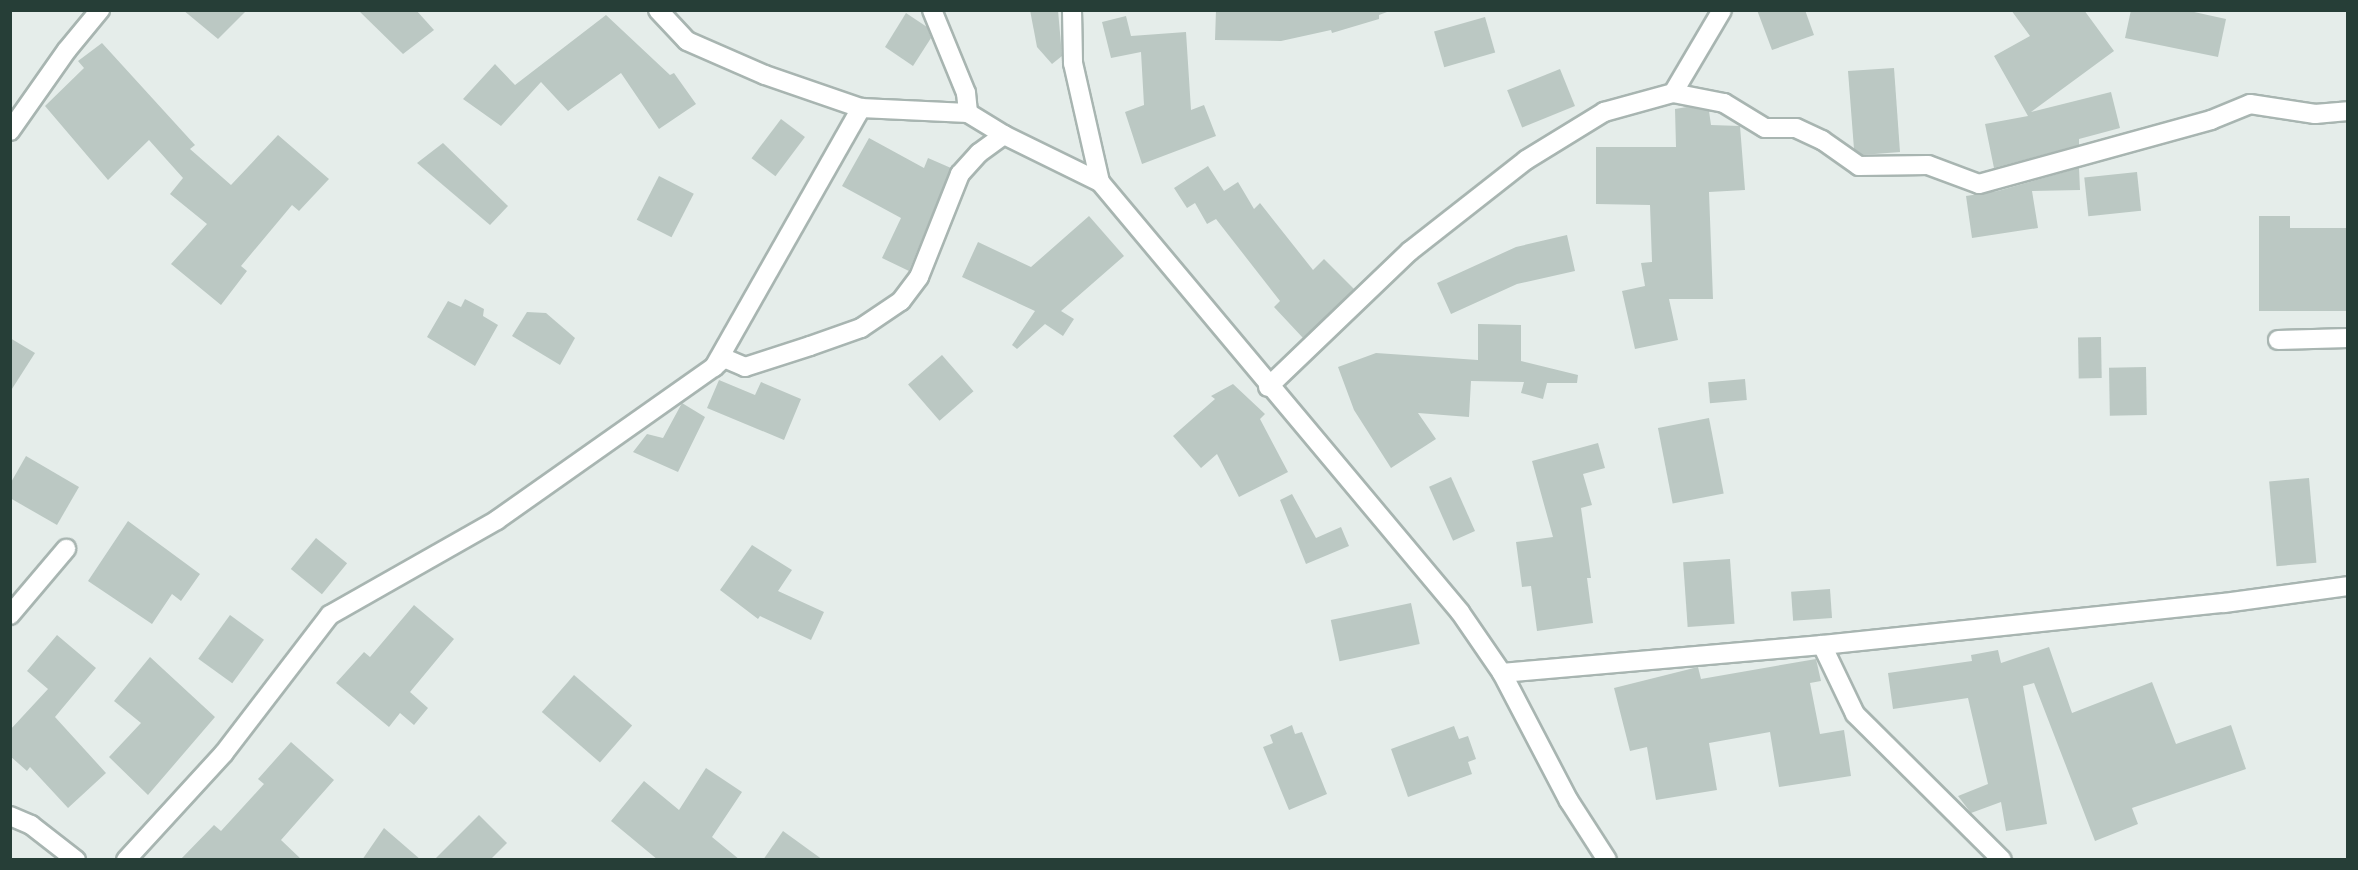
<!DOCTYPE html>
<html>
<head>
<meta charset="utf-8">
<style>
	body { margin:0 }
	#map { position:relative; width:2358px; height:870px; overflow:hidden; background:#e5edea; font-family:"DM Sans",sans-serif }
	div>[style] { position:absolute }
	.building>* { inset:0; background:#bbc8c3; transform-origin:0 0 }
	.roads { filter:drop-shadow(2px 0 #a8b5b1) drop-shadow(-2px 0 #a8b5b1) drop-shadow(0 2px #a8b5b1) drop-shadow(0 -2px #a8b5b1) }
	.minor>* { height:18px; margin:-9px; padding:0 9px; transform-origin:9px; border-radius:9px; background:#fff }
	span { translate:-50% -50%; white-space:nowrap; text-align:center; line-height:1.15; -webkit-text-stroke:4.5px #f6faf8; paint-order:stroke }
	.frame { position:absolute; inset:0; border:12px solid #263e37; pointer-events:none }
</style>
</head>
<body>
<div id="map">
	<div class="building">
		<i style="clip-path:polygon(183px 10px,247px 10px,218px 39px)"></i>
		<i style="clip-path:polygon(358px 10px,416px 10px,434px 30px,403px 54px)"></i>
		<i style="clip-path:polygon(1030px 10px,1058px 10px,1062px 56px,1052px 64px,1037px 47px)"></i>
		<i style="clip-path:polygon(1216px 10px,1386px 10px,1387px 12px,1379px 15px,1379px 19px,1332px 33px,1331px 30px,1281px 41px,1215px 40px)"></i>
		<i style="clip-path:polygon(1757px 10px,1805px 10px,1814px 35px,1772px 50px)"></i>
		<i style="clip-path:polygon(2011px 10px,2084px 10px,2114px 51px,2031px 112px,2111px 92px,2120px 128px,2079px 139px,2079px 145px,1994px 168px,1985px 124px,2028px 116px,1994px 56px,2030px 36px)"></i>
		<i style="clip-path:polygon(2131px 10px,2185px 10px,2226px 19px,2218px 57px,2125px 38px)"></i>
		<i style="clip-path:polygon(906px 13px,927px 27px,931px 38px,913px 66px,885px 47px)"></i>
		<i style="clip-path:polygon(606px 15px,670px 75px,674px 73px,696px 104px,659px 129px,621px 73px,568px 111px,541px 82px,501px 126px,463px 99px,495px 64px,515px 85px)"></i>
		<i style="clip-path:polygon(1126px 16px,1131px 36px,1186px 32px,1191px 110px,1204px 105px,1216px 136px,1142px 164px,1125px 112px,1144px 105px,1141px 52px,1111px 58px,1102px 22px)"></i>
		<i style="left:1485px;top:17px;width:37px;height:53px;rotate:74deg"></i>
		<i style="clip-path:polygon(102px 43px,195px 145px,190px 149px,231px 185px,278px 135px,329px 179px,299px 211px,292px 205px,241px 266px,247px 271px,221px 305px,171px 264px,207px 224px,170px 194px,183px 178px,149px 140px,108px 180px,45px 106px,84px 68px,78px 61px)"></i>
		<i style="clip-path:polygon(1894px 68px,1900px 152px,1862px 155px,1854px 149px,1848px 71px)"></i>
		<i style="left:1560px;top:69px;width:40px;height:57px;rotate:68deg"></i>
		<i style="clip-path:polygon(1687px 107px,1709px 111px,1711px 125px,1740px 126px,1745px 190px,1709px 192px,1713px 299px,1669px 299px,1678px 340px,1635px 349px,1622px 291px,1645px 286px,1641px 263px,1652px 262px,1650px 205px,1596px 204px,1596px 147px,1676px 147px,1675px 109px)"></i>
		<i style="left:781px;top:119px;width:30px;height:49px;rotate:37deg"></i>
		<i style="clip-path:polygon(869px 138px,924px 168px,928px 158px,951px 168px,909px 271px,882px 258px,901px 218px,842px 186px)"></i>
		<i style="clip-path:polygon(443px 143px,508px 206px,490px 225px,417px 163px)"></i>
		<i style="clip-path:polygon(1208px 166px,1224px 191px,1238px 182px,1254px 209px,1260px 203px,1313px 270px,1324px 259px,1354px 289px,1303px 338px,1274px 307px,1280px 301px,1216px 219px,1207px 224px,1195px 203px,1187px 208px,1174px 188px)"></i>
		<i style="clip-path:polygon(2079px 168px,2080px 190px,2032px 191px,2038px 228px,1972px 238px,1966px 196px,1998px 191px)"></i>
		<i style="left:2137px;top:172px;width:39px;height:53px;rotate:84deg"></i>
		<i style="left:659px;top:176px;width:39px;height:49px;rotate:27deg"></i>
		<i style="clip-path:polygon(1089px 216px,1124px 256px,1061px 311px,1074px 319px,1063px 336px,1045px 324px,1017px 349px,1012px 345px,1035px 311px,962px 277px,978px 242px,1031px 267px)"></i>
		<i style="clip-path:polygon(2259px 216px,2290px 216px,2290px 228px,2348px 228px,2348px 311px,2259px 311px)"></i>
		<i style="clip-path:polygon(1567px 235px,1575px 271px,1517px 284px,1451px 314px,1437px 283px,1516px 247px)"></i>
		<i style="clip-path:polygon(465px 299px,484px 309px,483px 316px,498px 325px,475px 366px,427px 337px,448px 301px,461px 307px)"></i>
		<i style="clip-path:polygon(527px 312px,546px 313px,575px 338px,560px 365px,512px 336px)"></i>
		<i style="clip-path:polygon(1478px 324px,1521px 325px,1521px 361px,1578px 375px,1577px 383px,1547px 383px,1543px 399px,1521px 393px,1524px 382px,1471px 381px,1469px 417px,1418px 413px,1436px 439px,1391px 468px,1354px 410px,1338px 367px,1376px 353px,1478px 360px)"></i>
		<i style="left:2101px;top:337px;width:41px;height:23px;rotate:89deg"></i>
		<i style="clip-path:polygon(10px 338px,35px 353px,10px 392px)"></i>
		<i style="left:942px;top:355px;width:48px;height:45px;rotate:49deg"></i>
		<i style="left:2146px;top:367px;width:48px;height:37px;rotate:89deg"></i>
		<i style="left:1745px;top:379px;width:21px;height:37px;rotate:85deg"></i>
		<i style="clip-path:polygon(719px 380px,755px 395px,761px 382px,801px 399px,784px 440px,707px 408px)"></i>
		<i style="clip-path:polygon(1233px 384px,1265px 414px,1260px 419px,1288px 472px,1239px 497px,1217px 454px,1201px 468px,1173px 436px,1215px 399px,1211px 396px)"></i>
		<i style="clip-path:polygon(682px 403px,705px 417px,678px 472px,633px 452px,647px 434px,663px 438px)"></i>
		<i style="left:1709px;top:418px;width:77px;height:52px;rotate:79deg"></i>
		<i style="clip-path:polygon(1598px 443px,1605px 468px,1583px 474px,1592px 505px,1581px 508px,1591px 578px,1587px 578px,1593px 623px,1537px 631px,1531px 586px,1522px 587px,1516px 542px,1553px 537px,1532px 461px)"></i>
		<i style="clip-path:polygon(26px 456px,79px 487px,57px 525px,10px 498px,10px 484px)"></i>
		<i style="left:1451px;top:477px;width:59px;height:24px;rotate:66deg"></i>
		<i style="left:2309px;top:478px;width:85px;height:40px;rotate:85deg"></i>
		<i style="clip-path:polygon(1292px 494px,1316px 538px,1341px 527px,1349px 546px,1306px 564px,1280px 500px)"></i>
		<i style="clip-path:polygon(128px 521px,200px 574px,181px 601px,172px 594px,152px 624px,88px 581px)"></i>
		<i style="left:316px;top:538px;width:40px;height:40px;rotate:39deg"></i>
		<i style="clip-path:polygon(752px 545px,792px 570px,778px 591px,824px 612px,811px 640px,760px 616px,758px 619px,720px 590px)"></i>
		<i style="left:1730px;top:559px;width:65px;height:47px;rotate:86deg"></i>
		<i style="left:1830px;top:589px;width:29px;height:39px;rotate:86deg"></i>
		<i style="left:1411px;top:603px;width:42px;height:82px;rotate:78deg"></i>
		<i style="clip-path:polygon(414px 605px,454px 639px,410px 692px,428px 708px,414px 725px,400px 713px,389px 727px,336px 683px,364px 652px,370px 657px)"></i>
		<i style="left:230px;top:615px;width:42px;height:54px;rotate:36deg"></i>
		<i style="clip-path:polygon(57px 635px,96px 668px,55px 717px,106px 773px,68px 808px,30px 767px,27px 771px,10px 756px,10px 730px,48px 689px,27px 671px)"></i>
		<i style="clip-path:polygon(2049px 647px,2072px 713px,2152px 682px,2176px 744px,2231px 725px,2246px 769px,2132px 808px,2138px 824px,2095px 841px,2034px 683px,2023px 686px,2047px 824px,2006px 831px,2001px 802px,1971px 813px,1958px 796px,1988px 784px,1968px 698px,1893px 709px,1888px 673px,1972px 661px,1971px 655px,1998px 650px,2001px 663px)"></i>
		<i style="clip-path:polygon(150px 657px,215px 717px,148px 795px,109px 757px,141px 723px,114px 701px)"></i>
		<i style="clip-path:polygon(1816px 659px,1821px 681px,1810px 683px,1820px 734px,1844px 730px,1851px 776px,1779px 787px,1770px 732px,1709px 743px,1717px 790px,1656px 800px,1647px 747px,1630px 751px,1614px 688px,1698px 667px,1701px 679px)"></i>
		<i style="left:574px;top:675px;width:77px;height:49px;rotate:41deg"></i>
		<i style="clip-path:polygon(1292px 725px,1295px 734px,1302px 732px,1327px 794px,1289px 810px,1263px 747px,1273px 743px,1270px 735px)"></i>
		<i style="clip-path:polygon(1454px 726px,1459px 739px,1468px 736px,1476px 759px,1468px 762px,1472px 774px,1408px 797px,1391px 749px)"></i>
		<i style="clip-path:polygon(291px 742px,334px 780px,281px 840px,302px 860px,180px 860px,214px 825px,221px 831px,264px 784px,258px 779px)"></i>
		<i style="clip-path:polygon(706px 768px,742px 792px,712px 837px,740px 860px,658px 860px,611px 821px,644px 781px,679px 810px)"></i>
		<i style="clip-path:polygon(479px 815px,507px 843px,490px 860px,434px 860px)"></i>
		<i style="clip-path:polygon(384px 828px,421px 860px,362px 860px)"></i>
		<i style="clip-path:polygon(783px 831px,823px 860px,763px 860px)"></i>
	</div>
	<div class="roads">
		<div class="minor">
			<i style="left:658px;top:10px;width:42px;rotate:46.9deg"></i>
			<i style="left:687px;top:41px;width:85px;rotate:23.6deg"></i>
			<i style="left:765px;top:75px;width:102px;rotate:19deg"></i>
			<i style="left:861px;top:108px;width:107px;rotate:2.7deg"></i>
			<i style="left:968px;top:113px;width:42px;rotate:31.4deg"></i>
			<i style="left:1004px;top:135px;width:107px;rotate:26.1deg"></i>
			<i style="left:1100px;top:182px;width:561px;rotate:50.06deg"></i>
			<i style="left:1460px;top:612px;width:74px;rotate:55.5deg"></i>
			<i style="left:1502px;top:673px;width:144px;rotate:62.4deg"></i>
			<i style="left:1569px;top:801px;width:70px;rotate:57.2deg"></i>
			<i style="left:932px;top:10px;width:90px;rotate:67.7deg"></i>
			<i style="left:966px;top:93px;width:20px;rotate:84deg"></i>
			<i style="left:1072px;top:10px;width:53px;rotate:88.9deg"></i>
			<i style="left:1073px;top:63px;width:122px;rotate:77.2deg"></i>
			<i style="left:1673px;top:93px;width:96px;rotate:-59.4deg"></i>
			<i style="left:10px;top:131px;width:99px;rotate:-54.9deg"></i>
			<i style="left:67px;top:50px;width:52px;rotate:-50.5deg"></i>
			<i style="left:2278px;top:340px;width:70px;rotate:-1.6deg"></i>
			<i style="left:714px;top:367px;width:13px;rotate:-42deg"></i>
			<i style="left:724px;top:358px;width:23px;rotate:23deg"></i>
			<i style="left:745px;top:367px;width:68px;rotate:-17.9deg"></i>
			<i style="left:810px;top:346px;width:54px;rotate:-19.4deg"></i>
			<i style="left:861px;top:328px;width:48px;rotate:-34deg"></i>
			<i style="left:901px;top:301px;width:30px;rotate:-53deg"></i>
			<i style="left:919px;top:277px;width:111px;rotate:-68.3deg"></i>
			<i style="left:960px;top:174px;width:28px;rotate:-48deg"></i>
			<i style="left:979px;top:153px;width:31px;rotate:-36deg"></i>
			<i style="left:1268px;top:387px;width:197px;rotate:-43.8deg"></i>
			<i style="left:1410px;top:251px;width:147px;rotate:-38.1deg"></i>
			<i style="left:1526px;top:160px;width:92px;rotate:-31.6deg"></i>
			<i style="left:1604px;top:112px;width:72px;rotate:-15.4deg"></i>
			<i style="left:1673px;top:93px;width:52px;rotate:11.1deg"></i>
			<i style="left:1724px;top:103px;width:48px;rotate:31.4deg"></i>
			<i style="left:1765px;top:128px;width:31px"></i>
			<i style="left:1796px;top:128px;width:29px;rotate:25deg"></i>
			<i style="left:1822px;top:140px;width:45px;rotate:35.1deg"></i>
			<i style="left:1859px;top:166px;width:69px;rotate:-0.8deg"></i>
			<i style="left:1928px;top:165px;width:54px;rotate:20.4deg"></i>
			<i style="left:1979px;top:184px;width:241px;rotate:-15.4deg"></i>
			<i style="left:2211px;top:120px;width:42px;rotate:-22.3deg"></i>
			<i style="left:2250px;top:104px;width:66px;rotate:8.7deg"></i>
			<i style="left:2315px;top:114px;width:33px;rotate:-5deg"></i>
			<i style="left:10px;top:615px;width:87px;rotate:-49.7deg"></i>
			<i style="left:1822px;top:645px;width:76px;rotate:64.4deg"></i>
			<i style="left:1855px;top:714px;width:207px;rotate:44.8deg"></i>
			<i style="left:1502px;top:673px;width:321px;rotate:-5deg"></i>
			<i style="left:1822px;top:645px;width:404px;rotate:-6deg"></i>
			<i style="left:2224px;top:603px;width:125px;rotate:-7.8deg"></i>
			<i style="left:10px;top:816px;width:23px;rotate:23deg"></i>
			<i style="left:31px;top:825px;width:57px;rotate:37.9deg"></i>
			<i style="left:126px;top:860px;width:145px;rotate:-47.5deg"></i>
			<i style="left:224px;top:753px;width:174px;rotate:-52.5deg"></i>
			<i style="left:330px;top:615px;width:192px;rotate:-29.6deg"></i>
			<i style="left:497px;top:520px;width:266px;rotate:-35.2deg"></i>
			<i style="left:714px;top:367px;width:298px;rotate:-60.4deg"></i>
		</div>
	</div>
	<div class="frame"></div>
</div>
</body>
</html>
